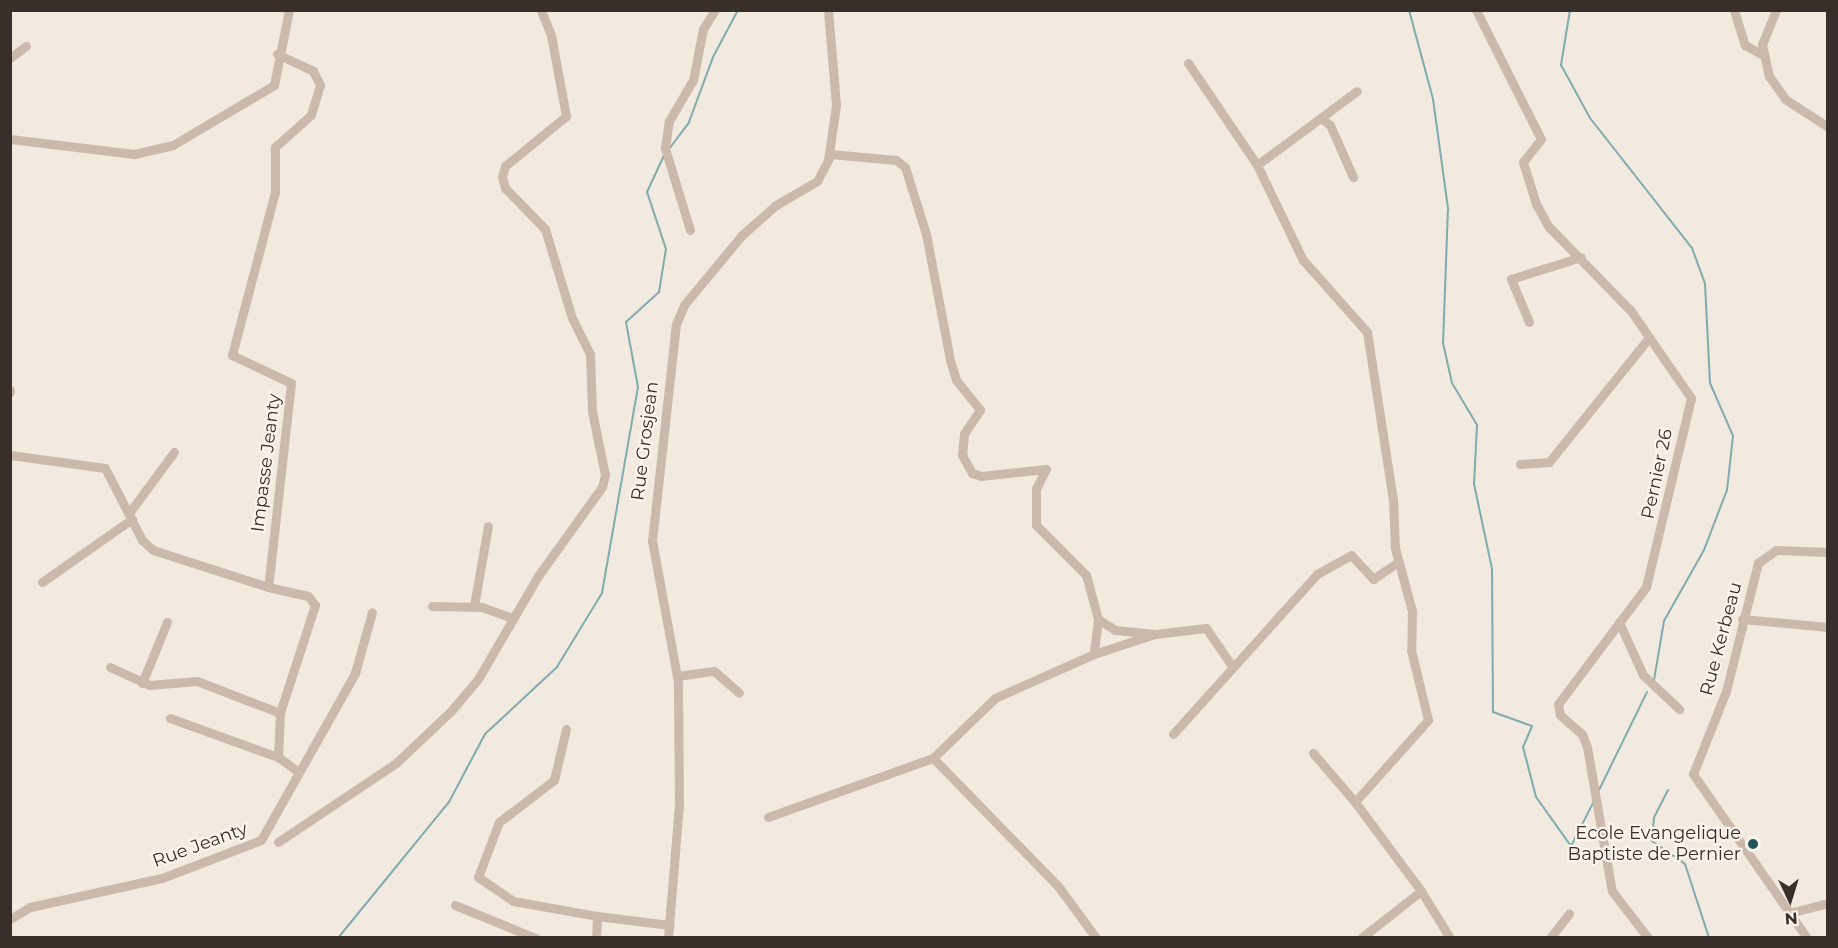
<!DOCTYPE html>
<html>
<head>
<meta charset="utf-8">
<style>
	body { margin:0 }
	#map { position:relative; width:1838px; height:948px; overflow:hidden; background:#f3eadf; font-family:Montserrat,sans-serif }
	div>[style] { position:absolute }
	.stream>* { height:2px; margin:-1px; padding:0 1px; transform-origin:1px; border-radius:1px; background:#7eacaf }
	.street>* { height:9px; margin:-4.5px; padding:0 4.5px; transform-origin:4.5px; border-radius:4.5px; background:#cbbaab }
	.dots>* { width:16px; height:16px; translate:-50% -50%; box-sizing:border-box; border:3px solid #faf4ec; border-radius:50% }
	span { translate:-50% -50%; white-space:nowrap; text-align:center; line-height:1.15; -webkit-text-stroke:4.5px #faf4ec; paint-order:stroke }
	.street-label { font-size:18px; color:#392f2a }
	.poi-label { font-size:18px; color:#392f2a }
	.right { translate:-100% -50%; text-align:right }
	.frame { position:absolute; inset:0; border:12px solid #392f2a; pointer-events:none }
	.north { position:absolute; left:1760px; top:870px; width:60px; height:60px; -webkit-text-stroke:4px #faf4ec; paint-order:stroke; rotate:176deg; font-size:16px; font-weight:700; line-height:24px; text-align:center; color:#392f2a }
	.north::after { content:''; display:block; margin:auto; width:21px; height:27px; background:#392f2a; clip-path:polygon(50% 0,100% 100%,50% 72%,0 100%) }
</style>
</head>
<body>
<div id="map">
	<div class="stream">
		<i style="left:1409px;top:10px;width:92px;rotate:74.9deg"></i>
		<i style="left:1433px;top:99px;width:110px;rotate:82.2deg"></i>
		<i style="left:1448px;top:208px;width:135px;rotate:92.1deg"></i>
		<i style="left:1443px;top:343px;width:41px;rotate:77.3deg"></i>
		<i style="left:1452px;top:383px;width:49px;rotate:59.2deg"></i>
		<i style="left:1477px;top:425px;width:59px;rotate:92.9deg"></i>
		<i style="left:1474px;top:484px;width:87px;rotate:78deg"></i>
		<i style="left:1492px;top:569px;width:143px;rotate:89.6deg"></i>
		<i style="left:1493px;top:712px;width:41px;rotate:19.7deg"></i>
		<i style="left:1532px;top:726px;width:23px;rotate:113deg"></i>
		<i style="left:1523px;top:747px;width:52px;rotate:75.4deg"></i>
		<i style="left:1536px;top:797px;width:60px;rotate:54.5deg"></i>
		<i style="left:1571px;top:846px;width:51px;rotate:-62.9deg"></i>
		<i style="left:1570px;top:10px;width:56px;rotate:99.3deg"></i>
		<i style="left:1561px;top:65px;width:60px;rotate:61.3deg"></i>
		<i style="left:1590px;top:118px;width:165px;rotate:51.9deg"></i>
		<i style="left:1692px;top:248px;width:38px;rotate:70deg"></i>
		<i style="left:1705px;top:284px;width:99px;rotate:87.1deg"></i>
		<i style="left:1710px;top:383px;width:58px;rotate:66.5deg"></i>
		<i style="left:1733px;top:436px;width:54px;rotate:96.3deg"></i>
		<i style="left:1727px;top:490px;width:64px;rotate:111deg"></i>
		<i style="left:1704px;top:550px;width:81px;rotate:119.4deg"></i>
		<i style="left:1664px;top:621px;width:60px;rotate:99.6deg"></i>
		<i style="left:669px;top:149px;width:34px;rotate:-53deg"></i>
		<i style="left:689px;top:122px;width:69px;rotate:-69.7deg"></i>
		<i style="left:713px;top:57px;width:53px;rotate:-62deg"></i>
		<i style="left:1599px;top:790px;width:109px;rotate:-63.9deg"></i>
		<i style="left:1668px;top:790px;width:31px;rotate:117deg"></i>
		<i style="left:1654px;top:818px;width:23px;rotate:95deg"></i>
		<i style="left:1652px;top:841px;width:40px;rotate:34.9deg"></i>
		<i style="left:1685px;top:864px;width:78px;rotate:72deg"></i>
		<i style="left:338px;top:938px;width:176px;rotate:-50.8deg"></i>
		<i style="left:449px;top:802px;width:77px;rotate:-62.1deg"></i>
		<i style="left:485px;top:734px;width:98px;rotate:-42.9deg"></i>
		<i style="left:557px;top:667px;width:87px;rotate:-58.7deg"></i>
		<i style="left:602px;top:593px;width:209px;rotate:-80.1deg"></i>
		<i style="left:638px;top:387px;width:66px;rotate:-100.5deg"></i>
		<i style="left:626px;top:322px;width:45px;rotate:-42.3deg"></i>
		<i style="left:659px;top:292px;width:44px;rotate:-80.8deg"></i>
		<i style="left:666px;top:249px;width:60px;rotate:-108.4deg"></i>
		<i style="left:647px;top:192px;width:40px;rotate:-65deg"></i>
	</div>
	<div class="street">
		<i style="left:1476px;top:10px;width:144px;rotate:63.3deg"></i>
		<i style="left:1541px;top:139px;width:29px;rotate:128deg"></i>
		<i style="left:1523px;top:162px;width:44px;rotate:72.8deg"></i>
		<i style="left:1536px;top:204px;width:26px;rotate:61deg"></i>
		<i style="left:1549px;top:227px;width:117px;rotate:45.7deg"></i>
		<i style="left:1631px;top:311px;width:106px;rotate:55.4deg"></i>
		<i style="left:1691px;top:398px;width:194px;rotate:103.4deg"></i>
		<i style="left:1646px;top:587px;width:146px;rotate:126.9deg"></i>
		<i style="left:1558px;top:704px;width:11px;rotate:80deg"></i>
		<i style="left:1560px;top:715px;width:29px;rotate:41deg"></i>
		<i style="left:1582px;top:734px;width:14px;rotate:69deg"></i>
		<i style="left:1587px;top:747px;width:146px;rotate:80.2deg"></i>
		<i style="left:1612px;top:891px;width:59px;rotate:52.5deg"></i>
		<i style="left:1734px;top:10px;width:37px;rotate:73deg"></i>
		<i style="left:1745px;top:45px;width:18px;rotate:29deg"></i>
		<i style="left:1776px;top:10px;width:37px;rotate:112deg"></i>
		<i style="left:1762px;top:44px;width:33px;rotate:78deg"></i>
		<i style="left:1769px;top:76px;width:28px;rotate:55deg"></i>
		<i style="left:1785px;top:99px;width:51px;rotate:33.1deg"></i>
		<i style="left:277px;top:54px;width:40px;rotate:25deg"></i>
		<i style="left:313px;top:71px;width:16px;rotate:63deg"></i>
		<i style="left:320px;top:85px;width:31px;rotate:107deg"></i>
		<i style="left:311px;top:115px;width:48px;rotate:138.4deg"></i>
		<i style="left:275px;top:147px;width:45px;rotate:90deg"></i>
		<i style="left:275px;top:192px;width:169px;rotate:104.8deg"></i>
		<i style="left:232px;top:355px;width:65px;rotate:25.4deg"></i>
		<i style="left:291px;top:383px;width:205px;rotate:96.4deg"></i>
		<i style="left:268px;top:587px;width:41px;rotate:12.7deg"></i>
		<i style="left:308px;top:596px;width:11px;rotate:52deg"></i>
		<i style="left:315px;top:605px;width:114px;rotate:108deg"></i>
		<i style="left:280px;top:713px;width:44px;rotate:92.6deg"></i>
		<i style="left:278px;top:757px;width:22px;rotate:36deg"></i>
		<i style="left:10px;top:58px;width:20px;rotate:-37deg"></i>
		<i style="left:1188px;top:63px;width:123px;rotate:55.9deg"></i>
		<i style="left:1257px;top:165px;width:106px;rotate:64.2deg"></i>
		<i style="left:1303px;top:260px;width:96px;rotate:48.4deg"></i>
		<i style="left:1367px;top:332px;width:169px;rotate:81.2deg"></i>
		<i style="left:1393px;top:499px;width:49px;rotate:87.7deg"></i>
		<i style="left:1395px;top:548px;width:65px;rotate:74.9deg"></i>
		<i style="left:1412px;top:611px;width:39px;rotate:91deg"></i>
		<i style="left:1411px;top:650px;width:72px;rotate:76.3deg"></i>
		<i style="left:1428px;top:720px;width:110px;rotate:131.7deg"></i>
		<i style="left:1355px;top:802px;width:111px;rotate:53.4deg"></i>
		<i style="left:1421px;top:891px;width:76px;rotate:141.9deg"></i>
		<i style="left:1321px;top:118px;width:11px;rotate:38deg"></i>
		<i style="left:1330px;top:125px;width:57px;rotate:66.1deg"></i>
		<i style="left:10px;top:139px;width:125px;rotate:6.9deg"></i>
		<i style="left:134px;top:154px;width:40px;rotate:-13deg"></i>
		<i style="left:173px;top:145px;width:117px;rotate:-30.7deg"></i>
		<i style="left:274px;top:85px;width:76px;rotate:-78.7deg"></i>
		<i style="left:830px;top:154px;width:66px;rotate:5.2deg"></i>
		<i style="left:896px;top:160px;width:11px;rotate:38deg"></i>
		<i style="left:905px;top:167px;width:70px;rotate:72.6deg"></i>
		<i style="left:926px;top:234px;width:128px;rotate:79.2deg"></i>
		<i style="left:950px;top:360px;width:21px;rotate:73deg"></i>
		<i style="left:956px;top:380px;width:38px;rotate:51deg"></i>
		<i style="left:980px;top:410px;width:29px;rotate:124deg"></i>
		<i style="left:964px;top:434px;width:21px;rotate:95deg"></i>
		<i style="left:962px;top:455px;width:21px;rotate:61deg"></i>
		<i style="left:972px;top:473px;width:9px;rotate:18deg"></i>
		<i style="left:981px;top:476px;width:65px;rotate:-6.1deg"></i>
		<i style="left:1046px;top:469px;width:22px;rotate:117deg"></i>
		<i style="left:1036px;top:489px;width:36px;rotate:90deg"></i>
		<i style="left:1036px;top:525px;width:71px;rotate:45deg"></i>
		<i style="left:1086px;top:575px;width:46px;rotate:74.7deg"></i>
		<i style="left:1098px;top:619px;width:35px;rotate:97deg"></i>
		<i style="left:1257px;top:165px;width:124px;rotate:-36.5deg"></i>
		<i style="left:690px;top:230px;width:86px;rotate:-107deg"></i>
		<i style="left:665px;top:148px;width:27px;rotate:-82deg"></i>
		<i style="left:669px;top:121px;width:48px;rotate:-59.7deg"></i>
		<i style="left:693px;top:80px;width:52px;rotate:-78.9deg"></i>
		<i style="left:703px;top:29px;width:22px;rotate:-58deg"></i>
		<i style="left:1529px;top:322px;width:47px;rotate:-112.7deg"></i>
		<i style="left:1511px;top:279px;width:73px;rotate:-17.4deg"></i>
		<i style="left:10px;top:390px;width:2px;rotate:90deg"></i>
		<i style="left:10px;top:455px;width:96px;rotate:7.8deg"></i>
		<i style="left:105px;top:468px;width:81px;rotate:62.8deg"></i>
		<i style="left:142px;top:540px;width:15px;rotate:42deg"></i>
		<i style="left:153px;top:550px;width:121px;rotate:17.8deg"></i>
		<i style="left:1520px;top:464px;width:29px;rotate:-4deg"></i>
		<i style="left:1549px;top:462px;width:156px;rotate:-51.2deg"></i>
		<i style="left:129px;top:513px;width:76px;rotate:-53.6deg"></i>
		<i style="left:42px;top:582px;width:110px;rotate:-35deg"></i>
		<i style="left:432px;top:606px;width:50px;rotate:1.1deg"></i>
		<i style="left:482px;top:607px;width:33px;rotate:20deg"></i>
		<i style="left:474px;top:606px;width:81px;rotate:-80.1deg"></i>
		<i style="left:1098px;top:619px;width:20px;rotate:33deg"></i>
		<i style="left:1115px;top:630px;width:40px;rotate:5.7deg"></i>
		<i style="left:1155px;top:634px;width:51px;rotate:-6.7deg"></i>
		<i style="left:1206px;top:628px;width:46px;rotate:55.6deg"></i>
		<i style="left:1742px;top:619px;width:86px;rotate:5.3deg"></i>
		<i style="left:1619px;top:622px;width:58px;rotate:65.6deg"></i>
		<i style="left:1643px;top:675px;width:50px;rotate:43.4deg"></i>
		<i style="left:110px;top:667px;width:43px;rotate:24.8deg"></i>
		<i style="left:149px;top:685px;width:48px;rotate:-4.8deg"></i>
		<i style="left:197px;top:681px;width:89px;rotate:21.1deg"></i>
		<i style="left:677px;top:676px;width:37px;rotate:-8deg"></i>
		<i style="left:714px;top:671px;width:33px;rotate:41deg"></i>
		<i style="left:142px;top:683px;width:66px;rotate:-67.7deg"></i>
		<i style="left:170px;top:718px;width:115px;rotate:19.9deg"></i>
		<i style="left:566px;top:729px;width:52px;rotate:103.2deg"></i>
		<i style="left:554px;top:780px;width:69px;rotate:142.6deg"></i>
		<i style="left:499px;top:822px;width:59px;rotate:110.9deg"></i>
		<i style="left:478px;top:877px;width:42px;rotate:34.4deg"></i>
		<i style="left:513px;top:901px;width:85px;rotate:10.1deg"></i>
		<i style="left:1173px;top:734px;width:215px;rotate:-48deg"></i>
		<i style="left:1317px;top:574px;width:39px;rotate:-29deg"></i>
		<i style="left:1351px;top:555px;width:33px;rotate:47deg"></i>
		<i style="left:1373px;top:579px;width:30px;rotate:-34deg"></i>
		<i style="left:1313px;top:753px;width:65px;rotate:49.4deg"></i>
		<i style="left:933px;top:758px;width:179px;rotate:45.7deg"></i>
		<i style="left:1058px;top:886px;width:64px;rotate:53.8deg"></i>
		<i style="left:768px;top:817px;width:175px;rotate:-19.7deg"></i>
		<i style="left:933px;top:758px;width:86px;rotate:-44.1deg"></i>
		<i style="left:995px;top:698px;width:108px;rotate:-24deg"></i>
		<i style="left:1094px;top:654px;width:64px;rotate:-18.2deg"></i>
		<i style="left:278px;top:842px;width:142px;rotate:-33.8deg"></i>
		<i style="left:396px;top:763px;width:76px;rotate:-43.4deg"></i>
		<i style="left:451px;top:711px;width:42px;rotate:-49.8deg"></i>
		<i style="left:478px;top:679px;width:119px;rotate:-59.8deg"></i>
		<i style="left:538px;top:576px;width:110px;rotate:-54.3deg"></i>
		<i style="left:602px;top:487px;width:12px;rotate:-76deg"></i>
		<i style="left:605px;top:475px;width:65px;rotate:-101.5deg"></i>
		<i style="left:592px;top:411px;width:57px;rotate:-92deg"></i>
		<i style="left:590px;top:354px;width:40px;rotate:-116.6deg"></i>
		<i style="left:572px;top:318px;width:93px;rotate:-106.9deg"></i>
		<i style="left:545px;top:229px;width:57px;rotate:-134.3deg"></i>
		<i style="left:505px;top:188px;width:11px;rotate:-105deg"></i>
		<i style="left:502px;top:177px;width:11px;rotate:-75deg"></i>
		<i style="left:505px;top:166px;width:79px;rotate:-39.3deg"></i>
		<i style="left:566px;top:116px;width:82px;rotate:-100.5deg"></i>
		<i style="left:551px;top:35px;width:27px;rotate:-112deg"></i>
		<i style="left:1421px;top:891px;width:55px;rotate:58.3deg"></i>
		<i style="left:455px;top:905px;width:87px;rotate:22.4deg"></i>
		<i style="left:1789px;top:913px;width:40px;rotate:-14.4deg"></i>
		<i style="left:10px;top:919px;width:23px;rotate:-31deg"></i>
		<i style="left:30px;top:907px;width:135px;rotate:-12.4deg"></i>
		<i style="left:162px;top:878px;width:106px;rotate:-21deg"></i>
		<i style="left:261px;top:840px;width:192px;rotate:-60.6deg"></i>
		<i style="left:355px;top:673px;width:63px;rotate:-74.4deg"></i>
		<i style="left:596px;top:938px;width:22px;rotate:-87deg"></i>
		<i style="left:597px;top:916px;width:73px;rotate:7.1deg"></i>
		<i style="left:668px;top:938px;width:133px;rotate:-85.3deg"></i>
		<i style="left:679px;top:805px;width:123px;rotate:-90.5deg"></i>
		<i style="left:678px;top:682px;width:143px;rotate:-100.4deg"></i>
		<i style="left:652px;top:541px;width:218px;rotate:-83.7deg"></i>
		<i style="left:676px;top:324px;width:21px;rotate:-67deg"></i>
		<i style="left:684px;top:305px;width:91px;rotate:-50.4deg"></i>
		<i style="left:742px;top:235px;width:45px;rotate:-41.4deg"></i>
		<i style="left:776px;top:205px;width:48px;rotate:-30.3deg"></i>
		<i style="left:817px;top:181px;width:24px;rotate:-62deg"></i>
		<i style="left:828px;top:160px;width:56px;rotate:-81.7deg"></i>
		<i style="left:836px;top:105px;width:95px;rotate:-94.8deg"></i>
		<i style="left:1550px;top:938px;width:31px;rotate:-52deg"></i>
		<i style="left:1807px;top:938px;width:200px;rotate:-124.8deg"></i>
		<i style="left:1693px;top:774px;width:89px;rotate:-68.3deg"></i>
		<i style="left:1726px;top:691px;width:132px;rotate:-76deg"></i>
		<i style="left:1758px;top:563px;width:22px;rotate:-36deg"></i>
		<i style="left:1776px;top:550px;width:52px;rotate:2.2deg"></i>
	</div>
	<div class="dots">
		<i style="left:1753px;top:844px;background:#20555a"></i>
	</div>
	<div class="street-label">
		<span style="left:645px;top:441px;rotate:-83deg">Rue Grosjean</span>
		<span style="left:266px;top:463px;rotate:-83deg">Impasse Jeanty</span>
		<span style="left:1657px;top:474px;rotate:-78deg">Pernier 26</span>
		<span style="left:1721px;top:639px;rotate:-75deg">Rue Kerbeau</span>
		<span style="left:200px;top:845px;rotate:-20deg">Rue Jeanty</span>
	</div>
	<div class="poi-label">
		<span class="right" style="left:1741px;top:844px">Ecole Evangelique<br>Baptiste de Pernier</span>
	</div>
	<div class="frame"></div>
	<div class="north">N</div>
</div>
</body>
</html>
